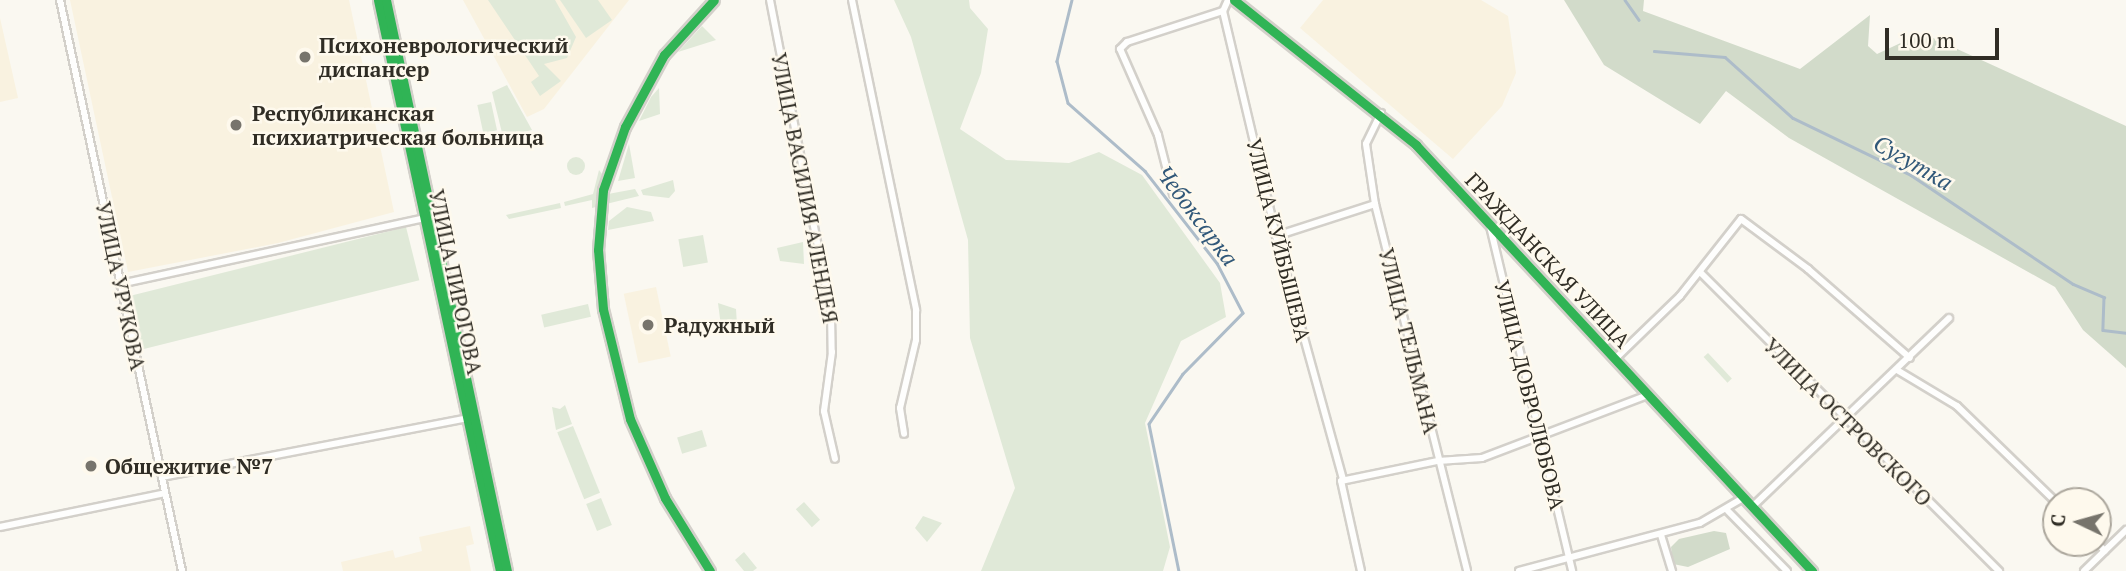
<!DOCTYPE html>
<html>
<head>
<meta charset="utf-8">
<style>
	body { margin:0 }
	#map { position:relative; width:2126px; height:571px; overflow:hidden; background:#faf8f1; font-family:"PT Serif",serif }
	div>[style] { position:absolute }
	.built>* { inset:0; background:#f9f2e0; transform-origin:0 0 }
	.green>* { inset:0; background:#e0e9d8; transform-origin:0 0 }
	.round { border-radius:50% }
	.forest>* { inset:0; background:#d2dbca }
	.stream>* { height:2.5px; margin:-1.25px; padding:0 1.25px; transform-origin:1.25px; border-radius:1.25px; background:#adbcc9 }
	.roads { filter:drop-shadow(2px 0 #d3d0ca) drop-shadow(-2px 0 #d3d0ca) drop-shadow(0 2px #d3d0ca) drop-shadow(0 -2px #d3d0ca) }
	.street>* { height:6px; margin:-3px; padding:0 3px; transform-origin:3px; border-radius:3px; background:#fefefd }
	.fast>* { height:9px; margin:-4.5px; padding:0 4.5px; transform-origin:4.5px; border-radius:4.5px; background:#30b455 }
	.dots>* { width:19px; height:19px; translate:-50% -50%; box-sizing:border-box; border:4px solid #fef9ed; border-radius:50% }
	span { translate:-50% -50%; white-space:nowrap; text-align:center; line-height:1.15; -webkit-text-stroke:5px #fef9ed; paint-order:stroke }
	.poi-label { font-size:21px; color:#302d25; font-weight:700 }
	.left { translate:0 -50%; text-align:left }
	.street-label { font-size:21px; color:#302d25 }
	.water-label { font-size:23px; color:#315879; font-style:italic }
	.north { position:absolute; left:2042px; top:487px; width:70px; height:70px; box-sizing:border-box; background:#fef9ed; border:2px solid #aca79d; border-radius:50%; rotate:275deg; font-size:19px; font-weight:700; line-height:28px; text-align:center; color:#302d25 }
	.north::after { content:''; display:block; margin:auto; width:24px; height:32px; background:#77746c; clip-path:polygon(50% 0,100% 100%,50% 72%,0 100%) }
	.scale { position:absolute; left:1885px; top:28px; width:114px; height:32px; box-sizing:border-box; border:4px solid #302d25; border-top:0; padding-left:9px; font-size:21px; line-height:24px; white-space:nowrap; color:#302d25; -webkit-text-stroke:5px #fef9ed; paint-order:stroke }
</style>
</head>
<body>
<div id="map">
	<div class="built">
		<i style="clip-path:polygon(70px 0,349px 0,394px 212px,278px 243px,128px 272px)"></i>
		<i style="clip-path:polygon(463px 0,629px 0,544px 109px,527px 117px)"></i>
		<i style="clip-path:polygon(1323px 0,1481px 0,1508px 16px,1516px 73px,1502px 106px,1453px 159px,1300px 28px)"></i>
		<i style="clip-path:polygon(0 18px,18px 98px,0 102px)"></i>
		<i style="left:656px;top:287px;width:71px;height:33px;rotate:78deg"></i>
		<i style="clip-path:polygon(470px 526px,474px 544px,466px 546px,471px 571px,343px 571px,341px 562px,393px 550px,395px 558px,422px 551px,419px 537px)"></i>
	</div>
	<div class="green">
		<i style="clip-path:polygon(488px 0,555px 0,576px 37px,567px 58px,544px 64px,561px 81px,540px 96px,531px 82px,539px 76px)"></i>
		<i style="clip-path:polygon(560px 0,598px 0,612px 20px,586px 38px)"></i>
		<i style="clip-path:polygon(894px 0,969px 0,970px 8px,988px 29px,981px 73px,960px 129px,1006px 160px,1069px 163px,1099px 152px,1142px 175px,1220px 283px,1226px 317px,1181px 341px,1145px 423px,1170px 547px,1163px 571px,981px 571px,1015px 488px,970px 338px,968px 240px,911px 37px)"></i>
		<i style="clip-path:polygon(702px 26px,716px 40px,678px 52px)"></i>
		<i style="clip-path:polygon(507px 85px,532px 130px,503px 137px,492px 92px)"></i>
		<i style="clip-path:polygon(659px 88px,660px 114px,639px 121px,651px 97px)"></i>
		<i style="left:491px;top:102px;width:29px;height:14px;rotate:78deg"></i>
		<i style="clip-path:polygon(629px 144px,635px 178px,618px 181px)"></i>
		<i class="round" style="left:567px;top:157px;width:18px;height:18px"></i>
		<i style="clip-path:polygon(599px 170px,602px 174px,596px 207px,592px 208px,592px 200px,565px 206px,564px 202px,593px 194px)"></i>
		<i style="clip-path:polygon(673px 180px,675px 191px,669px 198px,643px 195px,641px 190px)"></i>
		<i style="clip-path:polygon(635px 189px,639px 196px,606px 204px,608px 194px)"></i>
		<i style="clip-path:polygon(560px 203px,561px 208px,509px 219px,506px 215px)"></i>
		<i style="clip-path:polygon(627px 207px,651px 212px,654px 221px,608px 230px,609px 221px)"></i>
		<i style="left:406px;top:227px;width:55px;height:287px;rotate:76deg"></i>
		<i style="left:703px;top:235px;width:28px;height:25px;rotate:80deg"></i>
		<i style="clip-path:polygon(803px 242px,804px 264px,780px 261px,777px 248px)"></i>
		<i style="clip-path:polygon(718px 303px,736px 309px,737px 325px,721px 326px)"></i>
		<i style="left:588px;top:304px;width:13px;height:48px;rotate:77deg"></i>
		<i style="left:1708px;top:353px;width:35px;height:6px;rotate:47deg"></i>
		<i style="clip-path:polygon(565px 405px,572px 424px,556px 430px,552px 407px,560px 409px)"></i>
		<i style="left:573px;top:426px;width:72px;height:17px;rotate:68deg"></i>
		<i style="left:702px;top:430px;width:17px;height:26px;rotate:73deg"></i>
		<i style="left:601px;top:498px;width:29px;height:16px;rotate:68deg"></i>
		<i style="left:804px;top:502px;width:24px;height:11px;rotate:48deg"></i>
		<i style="clip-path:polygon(923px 516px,942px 523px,927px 542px,915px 528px)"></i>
		<i style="clip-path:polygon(744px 552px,757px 568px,753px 571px,744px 571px,735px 560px)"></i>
	</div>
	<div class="forest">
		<i style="clip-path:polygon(1564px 0,1644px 0,1643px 11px,1800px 69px,1870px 15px,1868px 46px,1877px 54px,1922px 33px,2126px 126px,2126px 368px,2083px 330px,2055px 287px,1789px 138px,1726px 91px,1700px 124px,1604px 65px)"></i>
		<i style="clip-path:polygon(1714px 531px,1726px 533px,1730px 549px,1688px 567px,1673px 564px,1671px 547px,1679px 539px)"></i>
	</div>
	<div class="stream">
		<i style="left:1072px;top:0;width:63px;rotate:103.8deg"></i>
		<i style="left:1057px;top:61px;width:43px;rotate:75.3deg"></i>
		<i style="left:1068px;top:103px;width:103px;rotate:41.4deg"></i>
		<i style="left:1145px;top:171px;width:117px;rotate:52deg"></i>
		<i style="left:1217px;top:263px;width:56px;rotate:62.5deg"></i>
		<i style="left:1243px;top:313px;width:86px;rotate:134.5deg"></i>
		<i style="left:1183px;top:374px;width:60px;rotate:124.2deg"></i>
		<i style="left:1149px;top:424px;width:150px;rotate:78.5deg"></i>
		<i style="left:1625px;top:0;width:24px;rotate:55deg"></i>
		<i style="left:1654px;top:51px;width:71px;rotate:4.8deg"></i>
		<i style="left:1725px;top:57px;width:91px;rotate:41.9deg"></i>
		<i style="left:1793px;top:118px;width:131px;rotate:25.8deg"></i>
		<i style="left:1911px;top:175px;width:195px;rotate:33.9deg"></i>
		<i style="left:2073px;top:284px;width:34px;rotate:23deg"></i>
		<i style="left:2104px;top:297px;width:33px;rotate:92deg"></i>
		<i style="left:2103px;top:330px;width:23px;rotate:7deg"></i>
	</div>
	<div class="roads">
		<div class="street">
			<i style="left:60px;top:0;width:584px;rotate:77.94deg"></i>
			<i style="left:770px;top:0;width:319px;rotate:79deg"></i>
			<i style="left:831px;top:313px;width:39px;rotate:89deg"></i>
			<i style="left:832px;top:352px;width:60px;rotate:97.7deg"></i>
			<i style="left:824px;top:411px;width:49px;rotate:77.1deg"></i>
			<i style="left:852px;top:0;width:317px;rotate:78.3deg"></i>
			<i style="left:916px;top:310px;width:30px;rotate:90deg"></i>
			<i style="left:916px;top:340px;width:70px;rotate:103.2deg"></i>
			<i style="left:900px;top:408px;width:26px;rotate:81deg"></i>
			<i style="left:1228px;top:0;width:12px;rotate:114deg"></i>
			<i style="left:1223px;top:11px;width:231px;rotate:76.7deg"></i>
			<i style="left:1276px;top:236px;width:253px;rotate:74.6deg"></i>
			<i style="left:1381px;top:113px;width:34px;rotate:116deg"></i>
			<i style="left:1366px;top:144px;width:61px;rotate:81.5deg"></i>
			<i style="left:1375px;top:204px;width:378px;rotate:75.9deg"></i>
			<i style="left:1173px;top:194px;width:61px;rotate:-104.3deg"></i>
			<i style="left:1158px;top:135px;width:94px;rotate:-113.8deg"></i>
			<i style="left:1120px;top:49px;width:10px;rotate:-45deg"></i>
			<i style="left:1127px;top:42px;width:101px;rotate:-17.9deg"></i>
			<i style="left:1490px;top:226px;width:355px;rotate:76.6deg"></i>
			<i style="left:1276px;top:236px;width:104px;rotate:-17.9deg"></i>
			<i style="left:1700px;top:272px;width:423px;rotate:45deg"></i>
			<i style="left:120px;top:284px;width:312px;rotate:-12.2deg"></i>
			<i style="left:1616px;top:358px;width:89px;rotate:-44.1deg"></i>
			<i style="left:1680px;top:296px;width:98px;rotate:-51.6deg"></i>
			<i style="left:1741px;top:219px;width:84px;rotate:36.7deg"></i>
			<i style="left:1808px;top:269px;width:135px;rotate:41.1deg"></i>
			<i style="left:1897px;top:370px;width:70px;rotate:31deg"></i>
			<i style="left:1957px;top:406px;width:138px;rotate:44.1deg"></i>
			<i style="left:162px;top:477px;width:311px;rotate:-10.9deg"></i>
			<i style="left:1752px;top:507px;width:273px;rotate:-43.8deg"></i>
			<i style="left:1728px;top:511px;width:84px;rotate:45.5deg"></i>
			<i style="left:0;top:527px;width:168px;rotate:-11.6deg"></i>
			<i style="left:1661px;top:535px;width:38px;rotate:73deg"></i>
			<i style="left:2097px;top:543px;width:11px;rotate:45deg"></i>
			<i style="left:1361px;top:571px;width:92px;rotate:-102.5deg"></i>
			<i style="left:1341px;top:481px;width:99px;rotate:-11.7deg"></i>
			<i style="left:1438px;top:461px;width:44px;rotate:-3.9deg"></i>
			<i style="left:1482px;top:458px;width:178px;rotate:-20.8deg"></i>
			<i style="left:1519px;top:571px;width:187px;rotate:-14.9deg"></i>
			<i style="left:1700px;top:523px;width:50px;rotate:-30.2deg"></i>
			<i style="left:2084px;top:571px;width:59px;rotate:-44.3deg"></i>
		</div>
		<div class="fast">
			<i style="left:378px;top:0;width:584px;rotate:77.94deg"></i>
			<i style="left:386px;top:0;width:584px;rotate:78.04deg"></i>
			<i style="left:1234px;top:0;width:233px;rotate:38.5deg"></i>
			<i style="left:1416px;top:145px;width:582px;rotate:47.09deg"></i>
			<i style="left:710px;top:571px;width:86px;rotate:-121.7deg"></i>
			<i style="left:665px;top:498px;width:86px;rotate:-113.9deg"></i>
			<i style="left:630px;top:419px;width:113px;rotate:-103.8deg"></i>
			<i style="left:603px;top:309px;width:59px;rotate:-94.8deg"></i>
			<i style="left:598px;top:250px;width:60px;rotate:-85.2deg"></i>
			<i style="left:603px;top:190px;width:67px;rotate:-70.8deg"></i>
			<i style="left:625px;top:127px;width:82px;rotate:-61.6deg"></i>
			<i style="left:664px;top:55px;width:74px;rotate:-47.7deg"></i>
		</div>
	</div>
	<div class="dots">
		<i style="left:305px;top:57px;background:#77746c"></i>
		<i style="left:236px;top:125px;background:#77746c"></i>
		<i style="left:648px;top:325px;background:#77746c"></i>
		<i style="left:91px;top:466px;background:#77746c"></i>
	</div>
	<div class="poi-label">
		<span class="left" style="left:319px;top:57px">Психоневрологический<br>диспансер</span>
		<span class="left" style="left:252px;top:125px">Республиканская<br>психиатрическая больница</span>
		<span class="left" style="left:664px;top:325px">Радужный</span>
		<span class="left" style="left:105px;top:466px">Общежитие №7</span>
	</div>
	<div class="street-label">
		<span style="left:805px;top:188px;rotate:79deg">УЛИЦА ВАСИЛИЯ АЛЕНДЕЯ</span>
		<span style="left:1279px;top:240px;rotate:76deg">УЛИЦА КУЙБЫШЕВА</span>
		<span style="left:1548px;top:260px;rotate:47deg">ГРАЖДАНСКАЯ УЛИЦА</span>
		<span style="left:456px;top:282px;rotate:78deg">УЛИЦА ПИРОГОВА</span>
		<span style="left:121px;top:286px;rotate:78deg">УЛИЦА УРУКОВА</span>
		<span style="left:1409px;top:341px;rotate:76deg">УЛИЦА ТЕЛЬМАНА</span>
		<span style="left:1530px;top:395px;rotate:76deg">УЛИЦА ДОБРОЛЮБОВА</span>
		<span style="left:1848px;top:422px;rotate:45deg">УЛИЦА ОСТРОВСКОГО</span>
	</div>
	<div class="water-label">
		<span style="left:1913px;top:163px;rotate:30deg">Сугутка</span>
		<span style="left:1197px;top:216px;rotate:53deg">Чебоксарка</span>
	</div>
	<div class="north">С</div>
	<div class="scale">100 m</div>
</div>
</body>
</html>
